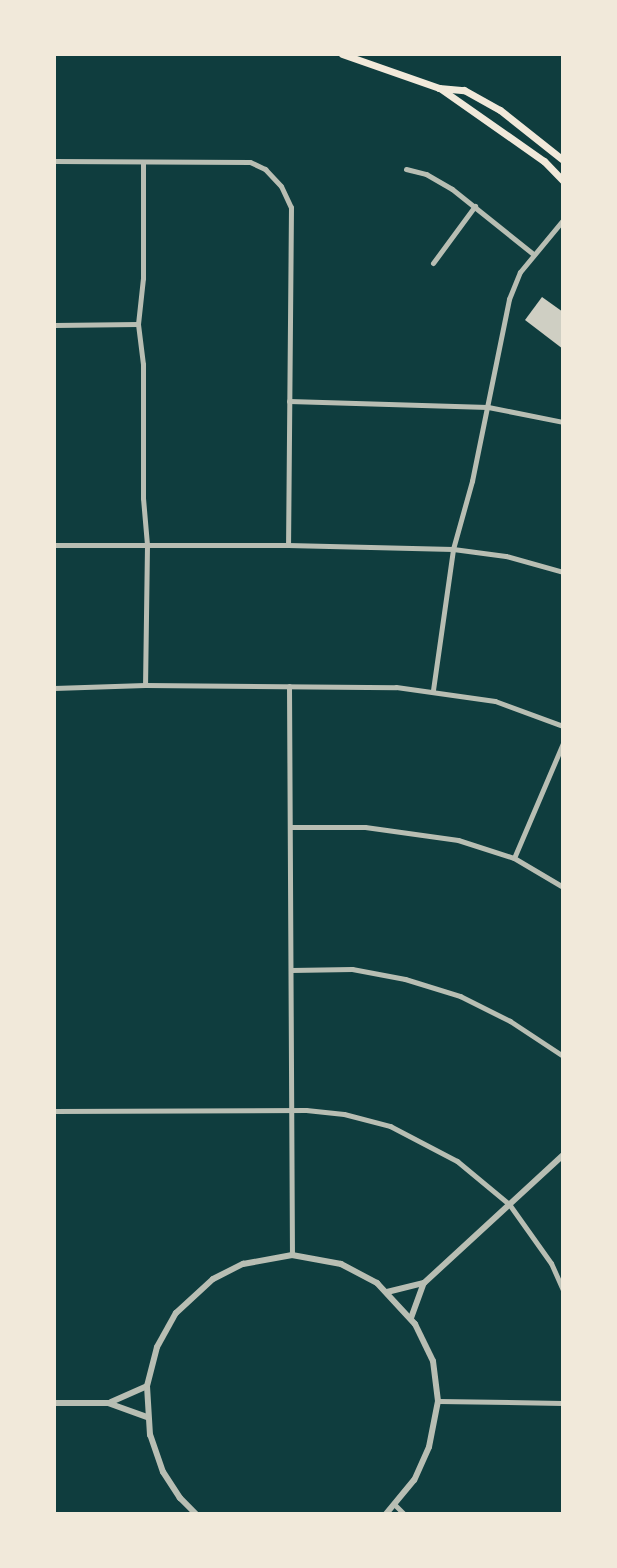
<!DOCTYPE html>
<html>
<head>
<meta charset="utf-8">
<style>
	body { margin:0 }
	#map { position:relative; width:617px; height:1568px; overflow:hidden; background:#0f3d3e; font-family:Poppins,sans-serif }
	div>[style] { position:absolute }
	.building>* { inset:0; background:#cfcfc3 }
	.minor>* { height:5px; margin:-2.5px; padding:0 2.5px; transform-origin:2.5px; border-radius:2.5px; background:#b8beb3 }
	.tertiary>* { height:6px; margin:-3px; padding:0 3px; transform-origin:3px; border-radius:3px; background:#b8beb3 }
	.secondary>* { height:7px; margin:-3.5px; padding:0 3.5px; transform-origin:3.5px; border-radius:3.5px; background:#f1e9da }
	span { translate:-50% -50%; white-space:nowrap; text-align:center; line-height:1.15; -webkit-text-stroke:8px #f1e9da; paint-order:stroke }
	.frame { position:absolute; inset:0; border:56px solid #f1e9da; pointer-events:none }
</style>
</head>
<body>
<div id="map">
	<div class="building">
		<i style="clip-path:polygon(542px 297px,563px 312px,563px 349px,525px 320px)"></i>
	</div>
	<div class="minor">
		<i style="left:54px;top:161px;width:196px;rotate:0.3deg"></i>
		<i style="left:250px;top:162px;width:17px;rotate:25deg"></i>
		<i style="left:265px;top:169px;width:23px;rotate:47deg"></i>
		<i style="left:281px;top:186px;width:23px;rotate:65deg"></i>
		<i style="left:291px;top:207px;width:338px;rotate:90.5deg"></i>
		<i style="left:143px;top:162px;width:116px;rotate:90deg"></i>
		<i style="left:143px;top:278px;width:46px;rotate:96.2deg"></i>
		<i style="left:138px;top:324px;width:40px;rotate:82.9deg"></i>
		<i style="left:143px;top:364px;width:134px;rotate:90deg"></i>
		<i style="left:143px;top:498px;width:47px;rotate:85.1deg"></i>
		<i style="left:147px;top:545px;width:140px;rotate:90.8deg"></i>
		<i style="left:406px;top:169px;width:21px;rotate:14deg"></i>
		<i style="left:426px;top:174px;width:30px;rotate:30deg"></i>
		<i style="left:452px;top:189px;width:104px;rotate:38.7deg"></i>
		<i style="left:433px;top:263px;width:71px;rotate:-53.6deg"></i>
		<i style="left:54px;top:325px;width:84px;rotate:-0.7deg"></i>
		<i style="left:289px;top:401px;width:199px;rotate:1.7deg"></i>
		<i style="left:488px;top:407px;width:76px;rotate:11.3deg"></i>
		<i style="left:54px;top:545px;width:234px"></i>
		<i style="left:288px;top:545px;width:165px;rotate:1.4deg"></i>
		<i style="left:453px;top:549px;width:53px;rotate:7.5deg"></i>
		<i style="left:506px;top:556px;width:59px;rotate:15.7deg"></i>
		<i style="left:289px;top:686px;width:569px;rotate:89.7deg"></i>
		<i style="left:54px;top:688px;width:91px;rotate:-1.9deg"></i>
		<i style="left:145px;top:685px;width:251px;rotate:0.5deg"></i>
		<i style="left:396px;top:687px;width:100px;rotate:8deg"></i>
		<i style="left:495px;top:701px;width:72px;rotate:20.2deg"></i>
		<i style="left:433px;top:690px;width:142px;rotate:-81.9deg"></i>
		<i style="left:453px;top:549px;width:71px;rotate:-74.4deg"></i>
		<i style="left:472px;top:481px;width:186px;rotate:-78.5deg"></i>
		<i style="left:509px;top:299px;width:29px;rotate:-68deg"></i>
		<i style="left:520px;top:272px;width:67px;rotate:-50.4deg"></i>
		<i style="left:291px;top:827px;width:74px"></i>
		<i style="left:365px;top:827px;width:94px;rotate:8deg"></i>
		<i style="left:458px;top:840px;width:59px;rotate:17.8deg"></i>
		<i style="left:514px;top:858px;width:57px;rotate:30.6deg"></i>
		<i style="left:514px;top:858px;width:125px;rotate:-66.9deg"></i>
		<i style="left:291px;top:970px;width:61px;rotate:-0.9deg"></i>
		<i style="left:352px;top:969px;width:54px;rotate:10.7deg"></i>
		<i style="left:405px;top:979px;width:58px;rotate:17.2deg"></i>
		<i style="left:460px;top:996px;width:56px;rotate:26.6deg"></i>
		<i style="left:510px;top:1021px;width:64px;rotate:33.4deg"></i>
		<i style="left:54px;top:1111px;width:252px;rotate:-0.2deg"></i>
		<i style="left:306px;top:1110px;width:38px;rotate:6deg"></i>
		<i style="left:344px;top:1114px;width:48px;rotate:14.6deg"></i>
		<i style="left:390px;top:1126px;width:76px;rotate:27.6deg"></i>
		<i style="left:457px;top:1161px;width:67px;rotate:39.6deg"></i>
		<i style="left:509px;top:1204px;width:72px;rotate:54.6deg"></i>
		<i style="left:551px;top:1263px;width:30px;rotate:66deg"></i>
		<i style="left:438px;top:1401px;width:125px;rotate:0.9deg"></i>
		<i style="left:396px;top:1506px;width:11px;rotate:45deg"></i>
		<i style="left:563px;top:1514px;width:1px;rotate:-90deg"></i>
	</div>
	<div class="tertiary">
		<i style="left:387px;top:1292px;width:38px;rotate:-14deg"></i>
		<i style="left:411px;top:1318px;width:37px;rotate:-70deg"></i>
		<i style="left:424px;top:1283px;width:189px;rotate:-42.6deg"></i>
		<i style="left:111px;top:1402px;width:39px;rotate:-24deg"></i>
		<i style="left:54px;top:1403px;width:54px"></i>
		<i style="left:108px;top:1403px;width:41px;rotate:19.7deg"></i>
		<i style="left:196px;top:1514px;width:23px;rotate:-135deg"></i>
		<i style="left:180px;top:1498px;width:31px;rotate:-123deg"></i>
		<i style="left:163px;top:1472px;width:39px;rotate:-109deg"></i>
		<i style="left:150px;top:1435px;width:49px;rotate:-93.5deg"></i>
		<i style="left:147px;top:1386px;width:40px;rotate:-75.6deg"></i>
		<i style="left:157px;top:1347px;width:39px;rotate:-61deg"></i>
		<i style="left:176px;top:1313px;width:50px;rotate:-42.6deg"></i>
		<i style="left:213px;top:1279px;width:34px;rotate:-27deg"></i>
		<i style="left:243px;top:1264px;width:50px;rotate:-10.4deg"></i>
		<i style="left:292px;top:1255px;width:50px;rotate:10.4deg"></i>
		<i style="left:341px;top:1264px;width:41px;rotate:27.8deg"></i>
		<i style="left:377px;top:1283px;width:56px;rotate:47.2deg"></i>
		<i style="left:415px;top:1324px;width:41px;rotate:64.1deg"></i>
		<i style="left:433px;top:1361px;width:40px;rotate:82.9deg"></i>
		<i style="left:438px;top:1401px;width:47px;rotate:101.1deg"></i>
		<i style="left:429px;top:1447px;width:36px;rotate:114deg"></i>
		<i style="left:414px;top:1480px;width:44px;rotate:129.5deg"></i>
	</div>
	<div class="secondary">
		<i style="left:342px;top:54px;width:103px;rotate:19.3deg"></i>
		<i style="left:439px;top:88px;width:25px;rotate:5deg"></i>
		<i style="left:464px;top:90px;width:41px;rotate:29.1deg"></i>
		<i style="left:500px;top:110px;width:80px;rotate:38.4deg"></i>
		<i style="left:441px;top:89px;width:126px;rotate:35deg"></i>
		<i style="left:544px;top:161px;width:28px;rotate:46deg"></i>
	</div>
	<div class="frame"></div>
</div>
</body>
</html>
